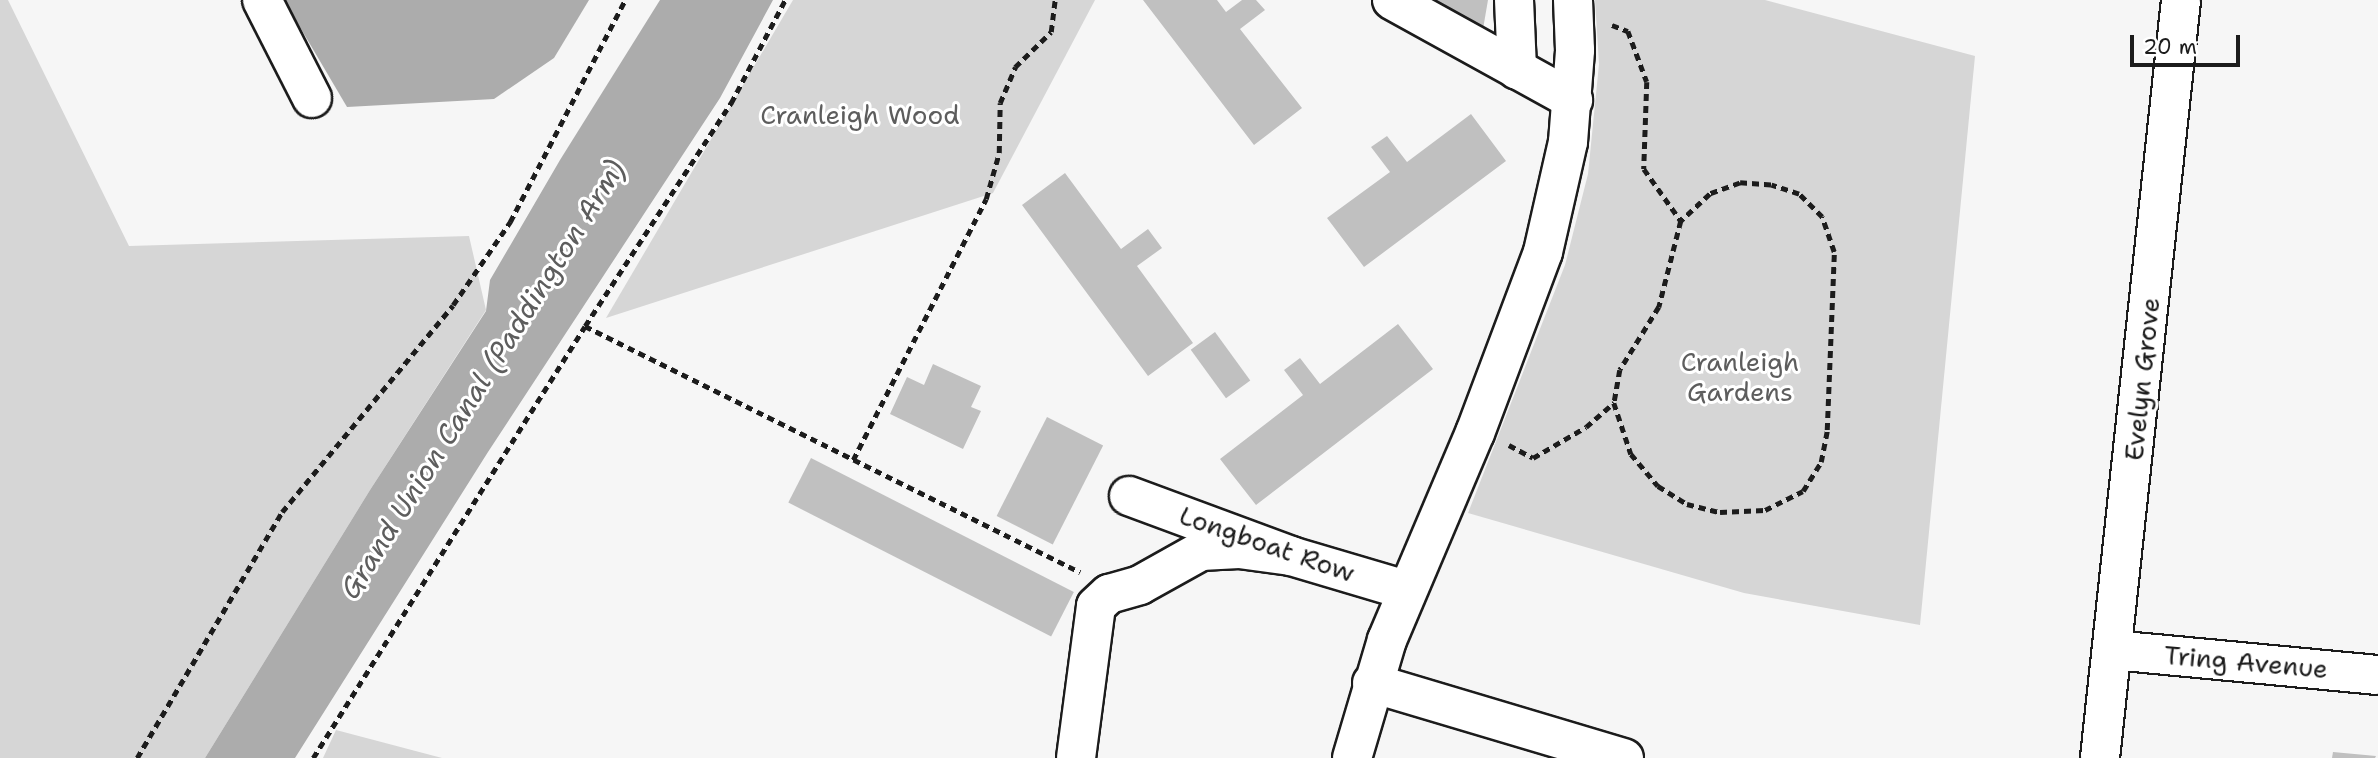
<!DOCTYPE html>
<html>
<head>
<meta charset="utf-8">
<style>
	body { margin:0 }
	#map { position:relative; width:2378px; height:758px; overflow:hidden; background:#f6f6f6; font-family:"Shantell Sans",sans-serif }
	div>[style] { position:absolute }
	.green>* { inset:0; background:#d6d6d6 }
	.water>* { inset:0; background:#acacac }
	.building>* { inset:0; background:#c0c0c0; transform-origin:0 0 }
	.path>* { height:4.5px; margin-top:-2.25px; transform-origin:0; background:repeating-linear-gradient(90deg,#1c1c1c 0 7px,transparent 0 12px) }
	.roads { filter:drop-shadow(2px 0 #1c1c1c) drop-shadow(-2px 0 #1c1c1c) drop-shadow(0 2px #1c1c1c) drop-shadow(0 -2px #1c1c1c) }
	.minor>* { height:38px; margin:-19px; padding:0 19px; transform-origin:19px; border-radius:19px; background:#fff }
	span { translate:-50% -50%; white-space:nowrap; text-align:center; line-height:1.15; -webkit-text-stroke:6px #fff; paint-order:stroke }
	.park-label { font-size:26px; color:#5d5d5d }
	.street-label { font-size:26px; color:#1c1c1c }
	.water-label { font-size:28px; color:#5d5d5d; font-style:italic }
	.scale { position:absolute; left:2130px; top:35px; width:110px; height:32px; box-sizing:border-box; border:4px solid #1c1c1c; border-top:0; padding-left:9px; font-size:21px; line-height:24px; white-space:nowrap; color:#1c1c1c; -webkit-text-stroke:5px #fff; paint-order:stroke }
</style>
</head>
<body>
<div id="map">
	<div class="green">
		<i style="clip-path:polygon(0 0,8px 0,129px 246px,469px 236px,486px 310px,370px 490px,205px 758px,0 758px)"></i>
		<i style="clip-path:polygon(793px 0,1095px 0,993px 193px,606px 318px)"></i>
		<i style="clip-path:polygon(1595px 0,1765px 0,1975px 56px,1920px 625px,1744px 593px,1468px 513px,1565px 265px,1588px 174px,1599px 64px)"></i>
		<i style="clip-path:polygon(336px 730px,442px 758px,323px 758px)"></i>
	</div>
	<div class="water">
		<i style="clip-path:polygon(284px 0,589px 0,554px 58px,494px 99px,347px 107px)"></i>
		<i style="clip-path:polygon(660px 0,773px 0,720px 98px,488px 452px,295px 758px,205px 758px,370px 490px,486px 311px,490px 280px,560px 160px)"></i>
	</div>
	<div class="building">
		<i style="clip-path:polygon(1143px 0,1217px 0,1226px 12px,1242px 0,1256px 0,1265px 10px,1240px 29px,1302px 108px,1254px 145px)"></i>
		<i style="clip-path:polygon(1430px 0,1488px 0,1483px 29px)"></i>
		<i style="clip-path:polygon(1471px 114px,1506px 161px,1364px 267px,1327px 218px,1390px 172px,1371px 147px,1387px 136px,1407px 162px)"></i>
		<i style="clip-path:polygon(1065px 173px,1121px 249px,1148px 229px,1162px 248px,1137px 266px,1193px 343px,1148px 376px,1022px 205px)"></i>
		<i style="clip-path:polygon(1398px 324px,1433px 369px,1256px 505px,1220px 459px,1303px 395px,1284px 370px,1300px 358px,1320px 384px)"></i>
		<i style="left:1215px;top:332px;width:60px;height:30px;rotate:54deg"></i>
		<i style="clip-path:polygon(933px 364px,981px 386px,971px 407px,981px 411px,963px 449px,890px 414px,907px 377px,924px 385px)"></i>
		<i style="left:1047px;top:417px;width:63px;height:111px;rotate:27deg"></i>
		<i style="left:811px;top:458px;width:295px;height:50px;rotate:27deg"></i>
		<i style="clip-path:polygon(2333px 752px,2376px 756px,2375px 758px,2332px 758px)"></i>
	</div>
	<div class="path">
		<i style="left:1612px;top:25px;width:17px;rotate:21deg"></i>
		<i style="left:1628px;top:31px;width:54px;rotate:69.6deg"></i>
		<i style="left:1647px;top:82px;width:87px;rotate:92deg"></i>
		<i style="left:1644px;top:169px;width:64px;rotate:54.6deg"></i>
		<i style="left:1681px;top:221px;width:89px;rotate:104.3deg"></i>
		<i style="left:1659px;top:307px;width:74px;rotate:121.8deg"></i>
		<i style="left:1620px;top:370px;width:34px;rotate:100deg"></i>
		<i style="left:1614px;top:403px;width:54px;rotate:71.6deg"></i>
		<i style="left:1631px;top:454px;width:42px;rotate:49.8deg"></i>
		<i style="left:1658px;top:486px;width:34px;rotate:32deg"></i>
		<i style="left:1687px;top:504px;width:34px;rotate:14deg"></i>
		<i style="left:1720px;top:512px;width:45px;rotate:-2.5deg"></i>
		<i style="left:1765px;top:510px;width:42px;rotate:-26.6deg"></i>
		<i style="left:1803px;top:491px;width:34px;rotate:-58deg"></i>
		<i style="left:1821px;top:462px;width:33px;rotate:-79deg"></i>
		<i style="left:1827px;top:430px;width:178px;rotate:-87.7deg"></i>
		<i style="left:1834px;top:252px;width:37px;rotate:-109deg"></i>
		<i style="left:1822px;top:217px;width:33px;rotate:-135deg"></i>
		<i style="left:1799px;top:194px;width:29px;rotate:-162deg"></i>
		<i style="left:1771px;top:185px;width:31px;rotate:-176deg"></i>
		<i style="left:1740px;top:183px;width:32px;rotate:160deg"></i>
		<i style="left:1710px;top:194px;width:40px;rotate:137deg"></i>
		<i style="left:585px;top:326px;width:553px;rotate:26.43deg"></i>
		<i style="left:1509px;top:445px;width:27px;rotate:28deg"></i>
		<i style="left:1533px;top:458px;width:61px;rotate:-30.3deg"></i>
		<i style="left:1586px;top:427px;width:37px;rotate:-41deg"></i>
		<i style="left:853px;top:460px;width:293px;rotate:-63deg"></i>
		<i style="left:986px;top:199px;width:48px;rotate:-74.2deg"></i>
		<i style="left:999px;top:153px;width:50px;rotate:-88.9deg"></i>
		<i style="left:1000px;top:103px;width:39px;rotate:-67deg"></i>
		<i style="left:1015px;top:67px;width:50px;rotate:-44.2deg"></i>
		<i style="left:1051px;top:32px;width:32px;rotate:-83deg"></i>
		<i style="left:137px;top:758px;width:286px;rotate:-59.5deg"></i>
		<i style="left:282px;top:512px;width:268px;rotate:-50.4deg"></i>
		<i style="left:453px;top:305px;width:101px;rotate:-55.5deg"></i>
		<i style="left:510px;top:222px;width:250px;rotate:-62.6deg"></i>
		<i style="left:313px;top:758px;width:510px;rotate:-57.8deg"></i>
		<i style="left:585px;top:326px;width:267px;rotate:-56.8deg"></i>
		<i style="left:731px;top:103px;width:116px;rotate:-62.3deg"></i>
	</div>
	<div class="roads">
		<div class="minor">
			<i style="left:262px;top:0;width:110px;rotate:63deg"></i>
			<i style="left:1392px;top:0;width:207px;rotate:28.9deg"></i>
			<i style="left:1514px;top:0;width:70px;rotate:87.5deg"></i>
			<i style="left:1129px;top:496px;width:173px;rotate:20.3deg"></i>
			<i style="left:1291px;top:556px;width:120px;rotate:16.5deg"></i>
			<i style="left:2113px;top:650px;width:266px;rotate:5.4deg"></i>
			<i style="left:1372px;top:683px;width:263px;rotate:16.6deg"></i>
			<i style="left:1076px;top:758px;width:153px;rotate:-82.5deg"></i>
			<i style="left:1096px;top:606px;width:18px;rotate:-43deg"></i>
			<i style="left:1109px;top:594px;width:32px;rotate:-16deg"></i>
			<i style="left:1140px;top:585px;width:70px;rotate:-29.1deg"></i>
			<i style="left:1201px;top:551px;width:38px;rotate:-3deg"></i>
			<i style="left:1239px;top:549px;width:52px;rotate:7.7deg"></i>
			<i style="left:1352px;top:758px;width:123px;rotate:-73.5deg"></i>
			<i style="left:1387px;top:640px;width:225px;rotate:-67deg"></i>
			<i style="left:1475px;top:433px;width:193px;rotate:-69.4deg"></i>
			<i style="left:1543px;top:252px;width:113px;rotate:-77.2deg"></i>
			<i style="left:1568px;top:142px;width:92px;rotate:-85.6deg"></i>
			<i style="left:1575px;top:50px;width:50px;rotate:-92.3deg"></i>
			<i style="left:2100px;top:758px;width:762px;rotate:-83.9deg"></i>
		</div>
	</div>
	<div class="park-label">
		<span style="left:860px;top:115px">Cranleigh Wood</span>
		<span style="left:1740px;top:377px">Cranleigh<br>Gardens</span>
	</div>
	<div class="street-label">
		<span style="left:2142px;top:379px;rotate:-84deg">Evelyn Grove</span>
		<span style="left:1267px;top:544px;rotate:19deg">Longboat Row</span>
		<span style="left:2246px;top:662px;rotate:5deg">Tring Avenue</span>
	</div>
	<div class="water-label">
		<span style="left:482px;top:379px;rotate:-58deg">Grand Union Canal (Paddington Arm)</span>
	</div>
	<div class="scale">20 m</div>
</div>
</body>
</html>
